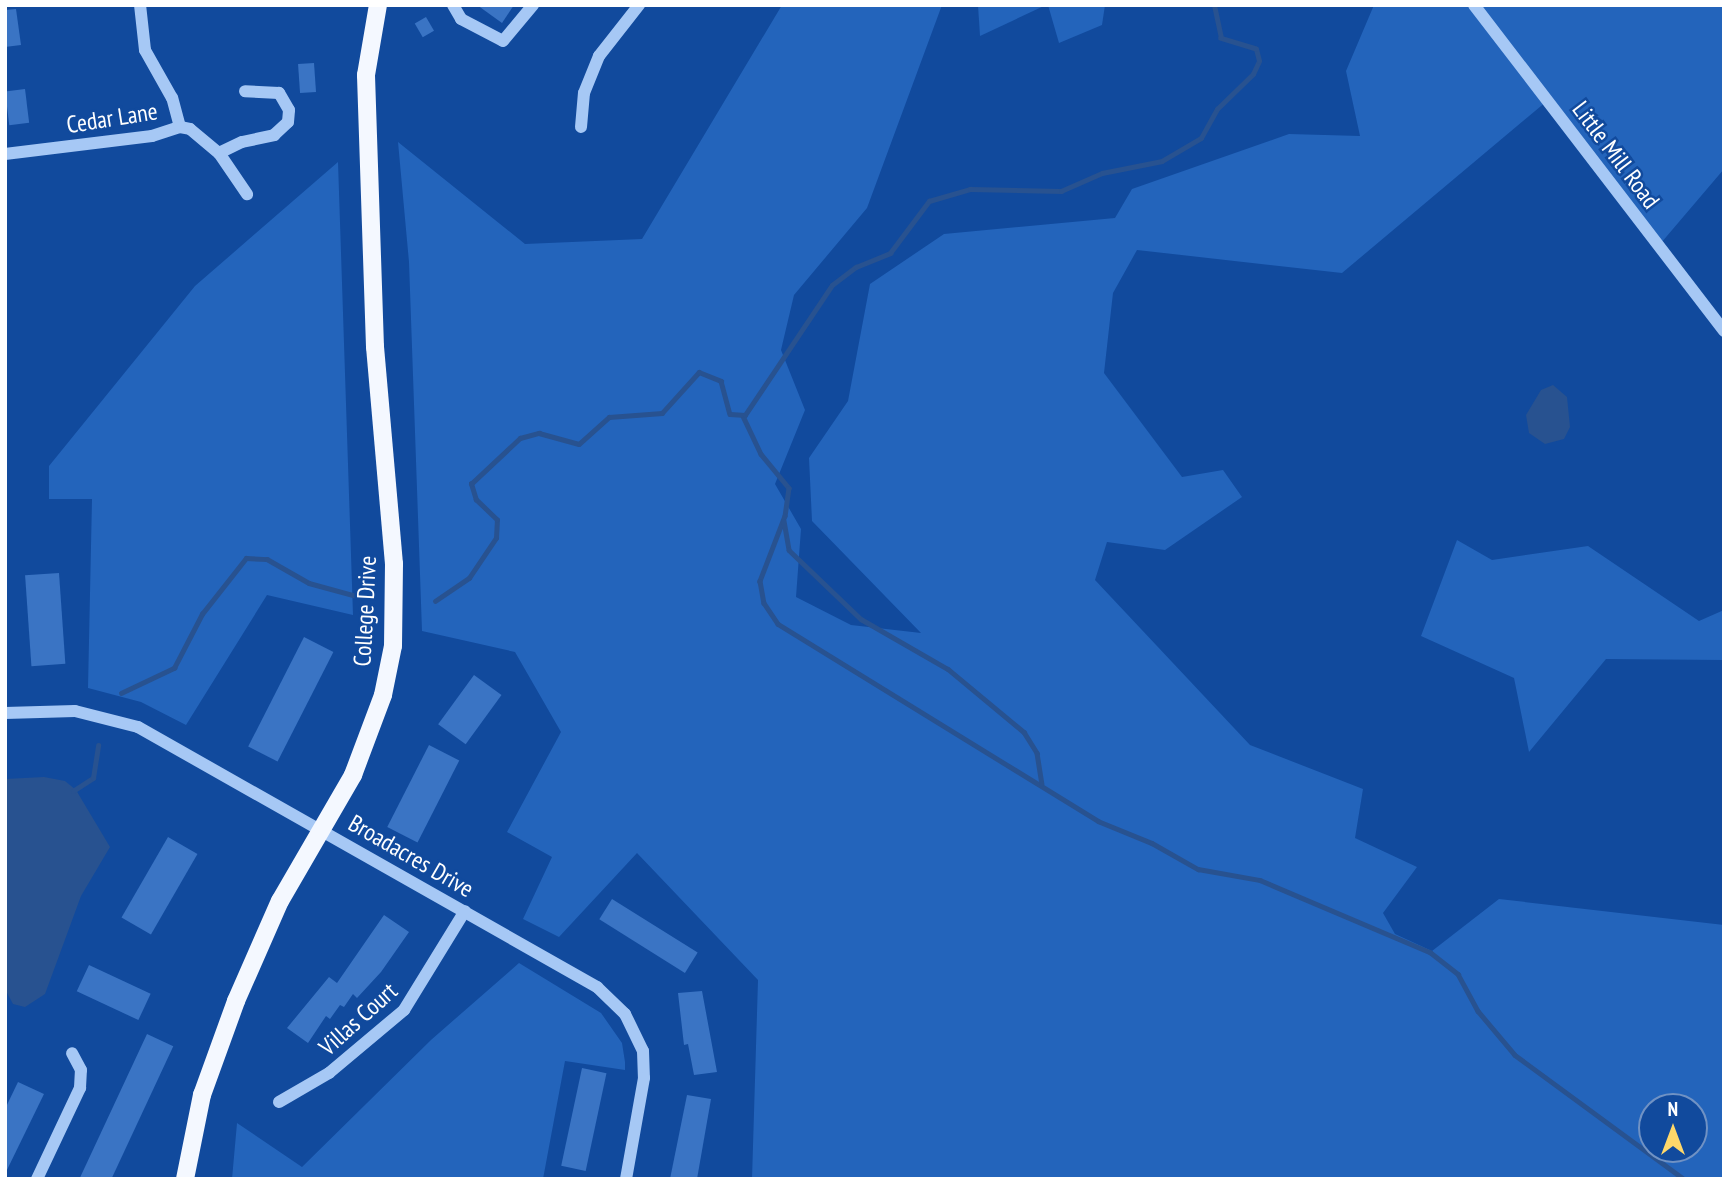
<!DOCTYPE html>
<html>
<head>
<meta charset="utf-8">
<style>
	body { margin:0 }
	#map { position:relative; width:1729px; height:1184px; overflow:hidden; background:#114a9d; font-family:"PT Sans Narrow",sans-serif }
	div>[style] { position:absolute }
	.green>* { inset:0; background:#2364bb }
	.water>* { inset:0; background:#285290 }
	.stream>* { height:4.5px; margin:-2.25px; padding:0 2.25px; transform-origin:2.25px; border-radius:2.25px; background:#285290 }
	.building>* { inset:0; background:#3a74c4; transform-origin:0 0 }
	.minor>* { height:12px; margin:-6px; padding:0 6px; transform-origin:6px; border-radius:6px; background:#a6c8f5 }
	.major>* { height:18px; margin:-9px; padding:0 9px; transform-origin:9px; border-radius:9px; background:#f4f8ff }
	span { translate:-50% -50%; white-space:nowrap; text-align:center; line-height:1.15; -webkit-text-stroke:5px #114a9d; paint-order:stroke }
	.street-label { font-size:24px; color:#fff }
	.frame { position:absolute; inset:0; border:7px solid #fff; pointer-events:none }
	.north { position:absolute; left:1638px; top:1093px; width:70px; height:70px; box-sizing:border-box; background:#114a9d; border:2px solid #7092c4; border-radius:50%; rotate:0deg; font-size:19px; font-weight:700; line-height:28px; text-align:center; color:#fff }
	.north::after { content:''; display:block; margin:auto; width:24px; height:32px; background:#ffd86a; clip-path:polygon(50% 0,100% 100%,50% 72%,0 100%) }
</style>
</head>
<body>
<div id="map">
	<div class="green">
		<i style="clip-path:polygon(evenodd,782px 5px,942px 5px,867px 208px,794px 295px,781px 350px,805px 410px,775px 484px,801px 529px,796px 597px,851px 625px,921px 633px,812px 521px,809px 458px,848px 401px,870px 284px,944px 234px,1115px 218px,1132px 189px,1289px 134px,1360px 136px,1346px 71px,1374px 5px,1724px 5px,1724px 169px,1661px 243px,1547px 101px,1342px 273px,1137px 250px,1113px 293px,1104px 373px,1182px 477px,1223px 470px,1242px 497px,1165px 550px,1107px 542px,1095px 580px,1250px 745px,1363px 789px,1355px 838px,1417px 867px,1383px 913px,1395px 934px,1432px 951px,1499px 899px,1724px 925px,1724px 1179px,752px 1179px,758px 980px,637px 853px,559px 937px,523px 919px,552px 857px,507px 832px,561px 732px,515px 652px,422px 631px,409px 262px,398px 142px,525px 244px,642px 239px,782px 5px,1652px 1107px,1694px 1107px,1694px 1149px,1652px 1149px,1652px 1107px)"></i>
		<i style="clip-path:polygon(978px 5px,1046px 5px,980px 36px)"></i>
		<i style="clip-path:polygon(1048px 5px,1105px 5px,1102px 25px,1059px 43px)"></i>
		<i style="clip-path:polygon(338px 162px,353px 615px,267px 595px,186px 725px,141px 702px,88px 688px,92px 499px,49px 499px,49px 466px,195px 286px)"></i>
		<i style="clip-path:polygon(1457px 540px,1492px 560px,1588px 546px,1699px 621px,1724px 610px,1724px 660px,1606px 659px,1529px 752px,1514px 678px,1421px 636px)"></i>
		<i style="clip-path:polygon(519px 963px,601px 1013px,622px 1043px,625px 1062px,625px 1070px,565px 1061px,543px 1179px,232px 1179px,237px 1123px,302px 1167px,431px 1040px)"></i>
	</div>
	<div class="water">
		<i style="clip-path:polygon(1553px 385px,1567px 397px,1570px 427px,1564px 439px,1545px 444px,1529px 433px,1526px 415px,1541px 390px)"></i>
		<i style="clip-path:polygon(44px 777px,65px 781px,76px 790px,110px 847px,81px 896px,45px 994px,25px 1007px,13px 1004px,5px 989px,5px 779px)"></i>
	</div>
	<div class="stream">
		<i style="left:743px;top:416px;width:42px;rotate:64.7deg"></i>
		<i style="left:761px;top:454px;width:44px;rotate:50.5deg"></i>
		<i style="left:789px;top:488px;width:28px;rotate:98deg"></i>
		<i style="left:785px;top:516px;width:70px;rotate:111deg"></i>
		<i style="left:760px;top:581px;width:22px;rotate:80deg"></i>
		<i style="left:764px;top:603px;width:25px;rotate:56deg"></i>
		<i style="left:778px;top:624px;width:376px;rotate:31.6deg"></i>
		<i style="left:1098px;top:821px;width:58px;rotate:22.2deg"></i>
		<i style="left:1152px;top:843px;width:53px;rotate:29.5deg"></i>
		<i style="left:1198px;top:869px;width:63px;rotate:10.1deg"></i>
		<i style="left:1260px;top:880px;width:185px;rotate:23deg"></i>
		<i style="left:1430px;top:952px;width:36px;rotate:38deg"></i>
		<i style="left:1458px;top:974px;width:42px;rotate:61.6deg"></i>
		<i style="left:1478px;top:1011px;width:57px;rotate:49.9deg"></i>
		<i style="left:1515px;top:1055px;width:210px;rotate:36.3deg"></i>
		<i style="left:784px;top:521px;width:29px;rotate:80deg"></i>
		<i style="left:789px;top:550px;width:100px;rotate:43.8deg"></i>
		<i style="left:861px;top:619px;width:100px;rotate:29.9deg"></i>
		<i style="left:948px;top:669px;width:99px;rotate:39.7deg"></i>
		<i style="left:1024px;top:732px;width:25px;rotate:58deg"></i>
		<i style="left:1037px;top:753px;width:31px;rotate:81deg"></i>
		<i style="left:435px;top:601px;width:41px;rotate:-34.1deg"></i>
		<i style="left:469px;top:578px;width:48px;rotate:-56deg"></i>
		<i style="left:496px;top:538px;width:18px;rotate:-87deg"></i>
		<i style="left:497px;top:520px;width:29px;rotate:-136deg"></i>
		<i style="left:476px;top:500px;width:17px;rotate:-107deg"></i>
		<i style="left:471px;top:484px;width:67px;rotate:-43.2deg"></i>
		<i style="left:520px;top:438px;width:20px;rotate:-15deg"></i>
		<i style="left:539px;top:433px;width:41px;rotate:15.4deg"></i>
		<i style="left:579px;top:444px;width:40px;rotate:-42deg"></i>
		<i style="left:609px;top:417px;width:53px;rotate:-4.3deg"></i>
		<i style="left:662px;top:413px;width:55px;rotate:-47.9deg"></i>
		<i style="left:699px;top:372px;width:24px;rotate:22deg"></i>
		<i style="left:721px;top:381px;width:34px;rotate:75deg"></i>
		<i style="left:730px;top:414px;width:15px;rotate:4deg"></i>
		<i style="left:745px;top:415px;width:156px;rotate:-56.2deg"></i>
		<i style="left:832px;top:285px;width:30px;rotate:-37deg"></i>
		<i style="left:856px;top:267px;width:37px;rotate:-22deg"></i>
		<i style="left:890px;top:253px;width:65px;rotate:-53.1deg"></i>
		<i style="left:929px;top:201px;width:43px;rotate:-16.3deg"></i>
		<i style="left:970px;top:189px;width:91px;rotate:1.3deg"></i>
		<i style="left:1061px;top:191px;width:45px;rotate:-23.7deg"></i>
		<i style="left:1102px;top:173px;width:61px;rotate:-11.3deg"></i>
		<i style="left:1162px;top:161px;width:45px;rotate:-30.5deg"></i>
		<i style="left:1201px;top:138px;width:33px;rotate:-61deg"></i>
		<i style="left:1217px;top:109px;width:50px;rotate:-44.2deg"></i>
		<i style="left:1253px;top:74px;width:14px;rotate:-65deg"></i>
		<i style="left:1259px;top:61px;width:12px;rotate:-104deg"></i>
		<i style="left:1256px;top:49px;width:37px;rotate:-163deg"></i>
		<i style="left:1221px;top:38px;width:34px;rotate:-102deg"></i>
		<i style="left:121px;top:693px;width:59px;rotate:-25.3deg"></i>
		<i style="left:174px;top:668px;width:61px;rotate:-62.6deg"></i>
		<i style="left:202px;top:614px;width:71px;rotate:-51.8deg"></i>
		<i style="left:246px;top:558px;width:21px;rotate:3deg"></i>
		<i style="left:267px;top:559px;width:48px;rotate:29.7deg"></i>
		<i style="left:309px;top:583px;width:53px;rotate:15.4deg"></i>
		<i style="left:73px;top:791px;width:24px;rotate:-33deg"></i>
		<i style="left:93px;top:778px;width:33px;rotate:-81deg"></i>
	</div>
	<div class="building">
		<i style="clip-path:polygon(477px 5px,514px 5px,502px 23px)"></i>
		<i style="clip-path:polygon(16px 9px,21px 45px,5px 47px,5px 10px)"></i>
		<i style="left:426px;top:17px;width:16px;height:13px;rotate:60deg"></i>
		<i style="left:314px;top:63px;width:29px;height:16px;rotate:86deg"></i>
		<i style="left:25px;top:89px;width:34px;height:20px;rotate:83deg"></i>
		<i style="left:59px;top:573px;width:91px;height:34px;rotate:86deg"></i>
		<i style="left:304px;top:637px;width:33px;height:123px;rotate:27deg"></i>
		<i style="left:474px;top:675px;width:34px;height:61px;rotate:36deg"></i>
		<i style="left:429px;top:745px;width:34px;height:92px;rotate:27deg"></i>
		<i style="left:168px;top:837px;width:34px;height:93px;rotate:30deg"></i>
		<i style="left:612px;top:899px;width:101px;height:24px;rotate:32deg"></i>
		<i style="clip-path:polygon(384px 915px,409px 932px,381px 972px,357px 998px,353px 994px,344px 1007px,340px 1005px,330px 1019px,326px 1016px,308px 1043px,287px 1028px,329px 977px,337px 983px)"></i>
		<i style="left:89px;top:965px;width:68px;height:29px;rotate:25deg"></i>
		<i style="clip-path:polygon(702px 991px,717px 1072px,694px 1075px,688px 1044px,684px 1045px,678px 993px)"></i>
		<i style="left:147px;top:1034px;width:29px;height:162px;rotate:25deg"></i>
		<i style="left:582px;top:1068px;width:25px;height:100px;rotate:12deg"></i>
		<i style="clip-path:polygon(18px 1082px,44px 1094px,5px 1174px,5px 1109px)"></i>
		<i style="clip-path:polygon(687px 1095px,711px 1099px,697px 1179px,670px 1179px)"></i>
	</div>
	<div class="minor">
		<i style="left:453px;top:5px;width:16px;rotate:60deg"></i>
		<i style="left:461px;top:19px;width:47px;rotate:27.6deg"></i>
		<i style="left:503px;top:41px;width:47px;rotate:-50.2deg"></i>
		<i style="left:1474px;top:5px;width:411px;rotate:52.5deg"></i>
		<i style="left:180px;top:127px;width:10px;rotate:11deg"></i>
		<i style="left:190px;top:129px;width:38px;rotate:40deg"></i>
		<i style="left:219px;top:153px;width:50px;rotate:55.7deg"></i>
		<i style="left:581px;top:127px;width:34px;rotate:-85deg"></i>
		<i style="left:584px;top:93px;width:40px;rotate:-68deg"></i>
		<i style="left:599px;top:56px;width:65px;rotate:-51.9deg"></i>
		<i style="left:219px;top:153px;width:25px;rotate:-26deg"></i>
		<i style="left:242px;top:142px;width:33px;rotate:-12deg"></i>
		<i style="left:274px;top:135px;width:19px;rotate:-43deg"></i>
		<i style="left:288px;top:122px;width:12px;rotate:-85deg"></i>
		<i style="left:289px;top:110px;width:20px;rotate:-120deg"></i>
		<i style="left:279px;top:93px;width:34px;rotate:-177deg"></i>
		<i style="left:5px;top:154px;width:148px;rotate:-7deg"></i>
		<i style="left:152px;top:136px;width:29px;rotate:-18deg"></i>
		<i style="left:180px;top:127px;width:30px;rotate:-105deg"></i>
		<i style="left:172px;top:98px;width:55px;rotate:-119.4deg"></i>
		<i style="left:145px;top:50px;width:45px;rotate:-96.3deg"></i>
		<i style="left:5px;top:713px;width:70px;rotate:-1.6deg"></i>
		<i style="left:75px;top:711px;width:65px;rotate:14.3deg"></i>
		<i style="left:138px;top:727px;width:528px;rotate:29.53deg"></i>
		<i style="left:597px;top:987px;width:39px;rotate:44deg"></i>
		<i style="left:625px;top:1014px;width:41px;rotate:64.1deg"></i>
		<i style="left:643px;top:1051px;width:27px;rotate:88deg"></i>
		<i style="left:644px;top:1078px;width:103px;rotate:100.1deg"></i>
		<i style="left:279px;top:1102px;width:58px;rotate:-30.1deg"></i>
		<i style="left:329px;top:1073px;width:98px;rotate:-40deg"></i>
		<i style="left:404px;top:1010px;width:116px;rotate:-58.4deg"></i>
		<i style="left:37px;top:1179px;width:101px;rotate:-64.7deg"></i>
		<i style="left:80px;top:1088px;width:18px;rotate:-87deg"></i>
		<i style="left:81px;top:1070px;width:19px;rotate:-118deg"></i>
	</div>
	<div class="major">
		<i style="left:185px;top:1179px;width:86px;rotate:-78.6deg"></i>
		<i style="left:202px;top:1095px;width:100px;rotate:-70.1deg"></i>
		<i style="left:236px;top:1001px;width:109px;rotate:-66.3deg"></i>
		<i style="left:280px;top:901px;width:146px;rotate:-59.9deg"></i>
		<i style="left:353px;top:775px;width:85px;rotate:-69.4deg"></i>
		<i style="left:383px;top:695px;width:50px;rotate:-78.5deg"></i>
		<i style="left:393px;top:646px;width:82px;rotate:-89.3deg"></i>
		<i style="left:394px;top:564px;width:218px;rotate:-95deg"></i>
		<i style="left:375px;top:347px;width:272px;rotate:-91.9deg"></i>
		<i style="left:366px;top:75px;width:71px;rotate:-80.3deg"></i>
	</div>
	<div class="street-label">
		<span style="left:112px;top:118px;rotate:-9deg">Cedar Lane</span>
		<span style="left:1616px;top:155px;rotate:53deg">Little Mill Road</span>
		<span style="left:365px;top:611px;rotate:-87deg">College Drive</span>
		<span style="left:411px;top:856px;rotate:30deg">Broadacres Drive</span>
		<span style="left:358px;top:1019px;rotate:-42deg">Villas Court</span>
	</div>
	<div class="frame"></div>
	<div class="north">N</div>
</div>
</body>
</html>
